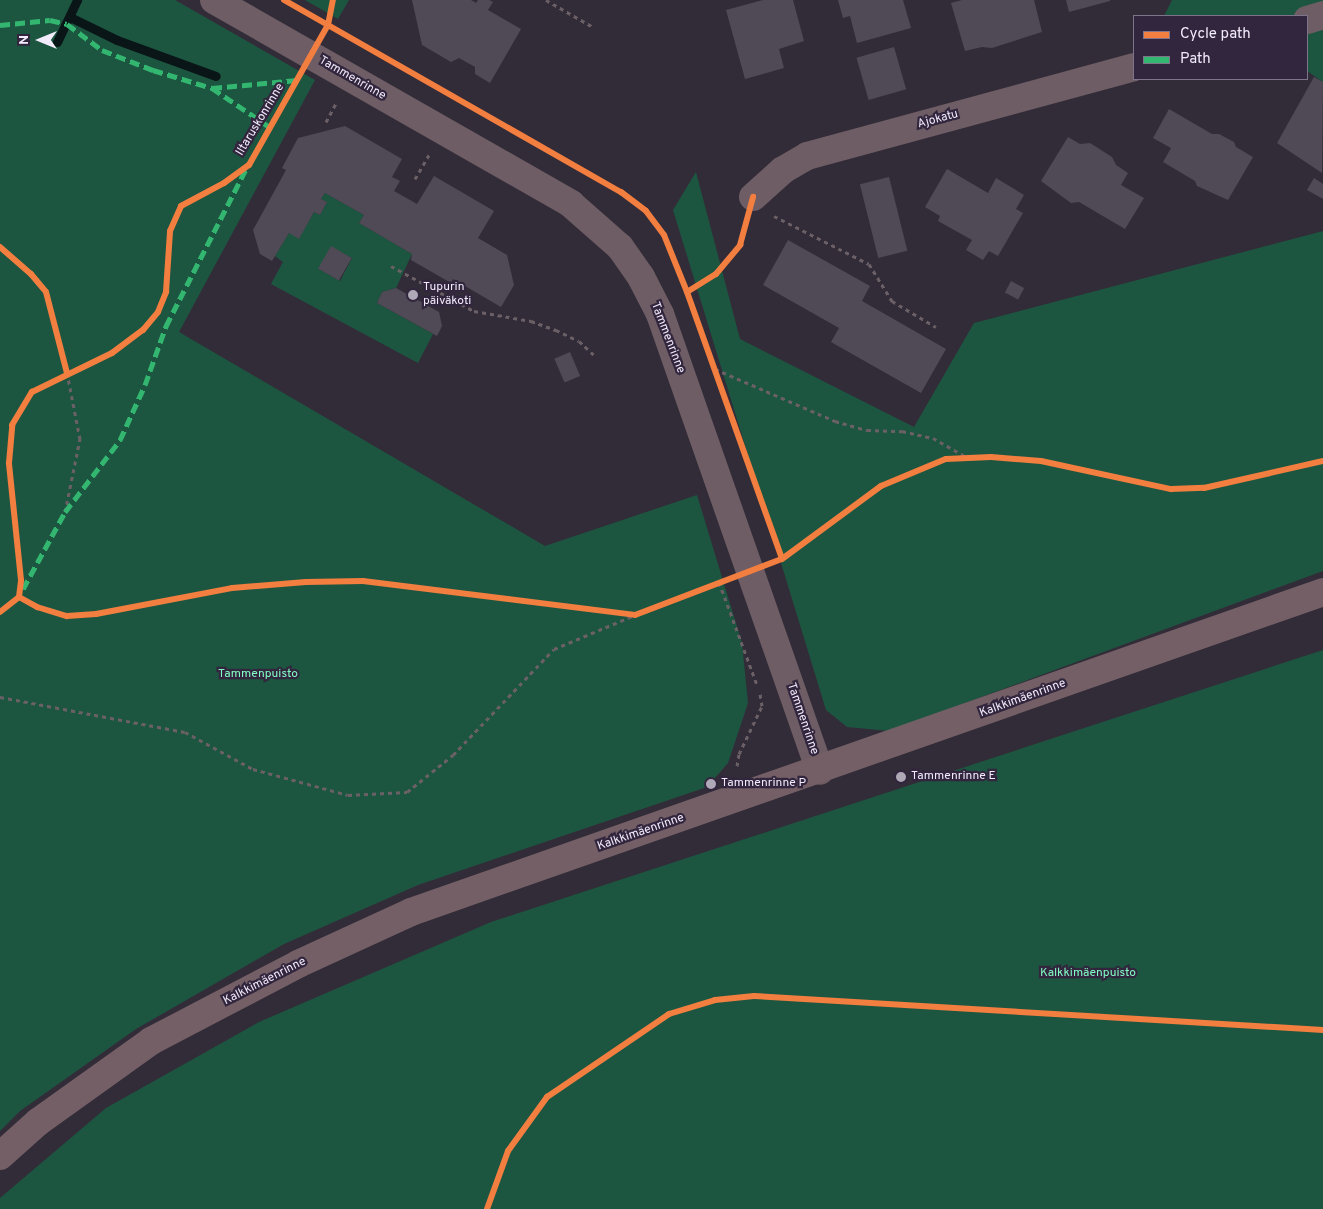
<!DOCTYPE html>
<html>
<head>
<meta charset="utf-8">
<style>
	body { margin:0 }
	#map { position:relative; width:1323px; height:1209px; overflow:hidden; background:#322c38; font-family:Overpass,sans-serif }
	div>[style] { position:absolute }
	.green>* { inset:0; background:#1d5640 }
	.stream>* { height:9px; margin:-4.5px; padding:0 4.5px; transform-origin:4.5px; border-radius:4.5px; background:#091517 }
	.building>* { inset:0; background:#4f4a55; transform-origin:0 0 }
	.path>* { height:3px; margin-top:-1.5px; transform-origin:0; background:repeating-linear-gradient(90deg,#6b6066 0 4px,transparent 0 8px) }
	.street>* { height:28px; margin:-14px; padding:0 14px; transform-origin:14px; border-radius:14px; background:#6e5d64 }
	.secondary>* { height:28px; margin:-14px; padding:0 14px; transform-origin:14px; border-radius:14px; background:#735f65 }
	.quiet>* { height:5px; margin-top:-2.5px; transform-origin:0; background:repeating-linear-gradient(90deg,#33b770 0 10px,transparent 0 15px) }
	.cycleway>* { height:6px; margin:-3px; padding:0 3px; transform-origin:3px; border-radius:3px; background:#f27e40 }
	.dots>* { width:14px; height:14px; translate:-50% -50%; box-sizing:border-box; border:2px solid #32263e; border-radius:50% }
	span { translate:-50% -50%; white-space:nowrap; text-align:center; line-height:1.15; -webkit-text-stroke:4.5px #32263e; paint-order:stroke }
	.street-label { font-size:12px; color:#f2ebfb }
	.poi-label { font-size:12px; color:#f2ebfb }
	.left { translate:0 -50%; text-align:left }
	.park-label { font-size:12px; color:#81fcc4 }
	.legend { position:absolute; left:1133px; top:15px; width:175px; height:65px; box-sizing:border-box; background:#32263e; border:1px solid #7f758a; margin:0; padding:6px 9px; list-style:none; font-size:15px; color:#f2ebfb }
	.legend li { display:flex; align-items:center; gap:10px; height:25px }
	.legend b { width:25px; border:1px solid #7f758a }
	.north { position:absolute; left:15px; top:15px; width:50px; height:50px; -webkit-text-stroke:4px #32263e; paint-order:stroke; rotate:270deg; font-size:14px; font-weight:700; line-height:20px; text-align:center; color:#f2ebfb }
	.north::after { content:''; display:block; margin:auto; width:18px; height:22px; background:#f2ebfb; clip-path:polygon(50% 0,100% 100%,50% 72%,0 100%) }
</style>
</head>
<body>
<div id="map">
	<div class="green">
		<i style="clip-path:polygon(0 0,175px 0,315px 80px,179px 332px,545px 546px,697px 495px,742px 643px,748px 703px,728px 763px,707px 787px,418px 885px,284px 944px,136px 1029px,20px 1111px,0 1131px)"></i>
		<i style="clip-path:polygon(305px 0,349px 0,338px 19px)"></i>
		<i style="clip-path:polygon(1172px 0,1323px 0,1323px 82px,1307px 71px,1307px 16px,1164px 16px)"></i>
		<i style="clip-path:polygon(696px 172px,740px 339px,914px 427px,974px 323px,1323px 231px,1323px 571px,889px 731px,847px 727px,826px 710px,673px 210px)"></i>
		<i style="clip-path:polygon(evenodd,325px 193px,364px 215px,359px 223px,412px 254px,396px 288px,382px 292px,377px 303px,433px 334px,418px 363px,271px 284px,283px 262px,275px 256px,289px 233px,299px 238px,314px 212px,320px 215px,327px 202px,321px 199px,325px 193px,331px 247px,352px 258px,340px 281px,319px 269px,331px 247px)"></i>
		<i style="clip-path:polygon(1323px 650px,1323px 1209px,0 1209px,0 1198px,106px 1108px,259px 1022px,491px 922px)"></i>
	</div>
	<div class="stream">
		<i style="left:70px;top:17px;width:52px;rotate:26.1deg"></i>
		<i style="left:117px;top:40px;width:105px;rotate:20deg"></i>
		<i style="left:57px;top:42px;width:47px;rotate:-64.5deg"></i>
	</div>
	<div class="building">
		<i style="clip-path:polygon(412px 0,471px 0,476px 3px,478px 0,489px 0,493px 2px,488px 10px,521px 29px,490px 83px,475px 74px,475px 67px,459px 58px,451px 62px,422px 45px)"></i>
		<i style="clip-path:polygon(763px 0,793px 0,804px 41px,779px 49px,784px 68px,745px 79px,726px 10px)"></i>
		<i style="clip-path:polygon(838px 0,903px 0,911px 28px,857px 43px,850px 16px,843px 18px)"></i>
		<i style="clip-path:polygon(962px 0,1034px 0,1042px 32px,992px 48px,982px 47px,965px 51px,951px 3px)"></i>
		<i style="clip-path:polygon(1066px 0,1110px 0,1110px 1px,1069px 12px)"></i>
		<i style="left:894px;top:47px;width:44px;height:39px;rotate:74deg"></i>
		<i style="clip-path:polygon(1314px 77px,1323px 82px,1322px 173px,1277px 143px)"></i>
		<i style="clip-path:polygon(1169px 109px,1212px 134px,1219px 134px,1234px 142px,1236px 147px,1253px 157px,1228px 200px,1197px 186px,1195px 181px,1163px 162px,1171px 148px,1153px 138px)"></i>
		<i style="clip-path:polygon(345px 126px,402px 159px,392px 177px,400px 181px,394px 191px,417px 204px,434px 176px,494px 211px,478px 238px,507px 255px,514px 285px,501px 307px,453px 279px,451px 283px,411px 260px,412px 254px,359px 223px,364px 215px,325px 193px,321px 199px,327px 202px,320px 215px,314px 212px,299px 239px,289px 233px,272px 261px,260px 254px,253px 230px,286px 170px,282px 168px,298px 138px)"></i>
		<i style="clip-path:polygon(1068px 137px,1080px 144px,1090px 143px,1112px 157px,1116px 165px,1128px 173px,1121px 185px,1144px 198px,1125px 229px,1079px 202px,1071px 203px,1041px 181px)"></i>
		<i style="clip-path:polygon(947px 169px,988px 193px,996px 178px,1024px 195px,1016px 209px,1023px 213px,998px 256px,989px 251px,983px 260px,966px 250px,972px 240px,938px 221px,940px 216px,925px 207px)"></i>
		<i style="left:889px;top:177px;width:76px;height:30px;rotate:76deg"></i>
		<i style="clip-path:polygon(1314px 178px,1323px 184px,1323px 199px,1307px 190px)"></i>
		<i style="clip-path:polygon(788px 240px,870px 286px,862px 301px,946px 349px,921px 393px,831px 342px,839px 328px,763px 285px)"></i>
		<i style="left:331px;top:246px;width:24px;height:26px;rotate:30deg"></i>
		<i style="left:1011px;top:281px;width:15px;height:13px;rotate:28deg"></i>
		<i style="clip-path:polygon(396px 288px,439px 312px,442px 326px,437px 336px,377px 303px,382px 292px)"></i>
		<i style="left:570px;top:352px;width:26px;height:17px;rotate:67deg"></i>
	</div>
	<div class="path">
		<i style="left:546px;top:0;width:54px;rotate:29.9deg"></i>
		<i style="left:326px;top:122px;width:21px;rotate:-62deg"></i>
		<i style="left:415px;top:179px;width:28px;rotate:-60deg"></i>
		<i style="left:774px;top:216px;width:106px;rotate:26.8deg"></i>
		<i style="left:869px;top:264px;width:44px;rotate:58.1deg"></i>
		<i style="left:892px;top:301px;width:51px;rotate:30.6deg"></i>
		<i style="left:391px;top:266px;width:94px;rotate:28.5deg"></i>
		<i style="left:474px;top:311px;width:58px;rotate:10deg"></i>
		<i style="left:531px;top:321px;width:27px;rotate:20deg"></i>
		<i style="left:556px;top:330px;width:25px;rotate:26deg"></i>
		<i style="left:579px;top:341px;width:23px;rotate:43deg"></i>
		<i style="left:715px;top:369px;width:131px;rotate:23.4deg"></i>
		<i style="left:835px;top:421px;width:33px;rotate:16deg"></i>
		<i style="left:867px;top:430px;width:35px;rotate:2deg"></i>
		<i style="left:902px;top:431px;width:32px;rotate:13deg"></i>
		<i style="left:933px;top:438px;width:40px;rotate:29.7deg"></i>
		<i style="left:65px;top:512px;width:75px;rotate:-78.4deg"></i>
		<i style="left:80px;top:439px;width:67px;rotate:-101.1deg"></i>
		<i style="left:719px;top:582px;width:110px;rotate:69.7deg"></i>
		<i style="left:0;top:697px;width:188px;rotate:10.7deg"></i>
		<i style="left:185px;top:732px;width:77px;rotate:28.6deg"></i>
		<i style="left:253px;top:769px;width:98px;rotate:15.3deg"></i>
		<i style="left:348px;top:795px;width:59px;rotate:-2.9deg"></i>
		<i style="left:407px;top:792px;width:59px;rotate:-38.8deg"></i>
		<i style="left:453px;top:755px;width:146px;rotate:-46.4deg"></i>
		<i style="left:554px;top:649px;width:88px;rotate:-22.8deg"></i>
		<i style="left:737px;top:766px;width:12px;rotate:-81deg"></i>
		<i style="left:739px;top:754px;width:53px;rotate:-64.4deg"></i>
		<i style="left:762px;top:706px;width:13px;rotate:-99deg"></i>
	</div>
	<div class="street">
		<i style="left:214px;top:0;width:411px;rotate:29.7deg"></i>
		<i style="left:571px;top:204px;width:65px;rotate:41.3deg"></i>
		<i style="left:620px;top:247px;width:37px;rotate:55deg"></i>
		<i style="left:641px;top:277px;width:42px;rotate:62.8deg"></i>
		<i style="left:660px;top:314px;width:484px;rotate:70.7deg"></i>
		<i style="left:1307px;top:20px;width:17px;rotate:-17deg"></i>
		<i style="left:753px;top:197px;width:40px;rotate:-42deg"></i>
		<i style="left:783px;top:170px;width:28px;rotate:-30deg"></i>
		<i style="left:807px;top:156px;width:339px;rotate:-15.2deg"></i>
	</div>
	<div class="secondary">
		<i style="left:0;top:1156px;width:51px;rotate:-41.8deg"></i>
		<i style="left:38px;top:1122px;width:139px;rotate:-35.6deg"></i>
		<i style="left:151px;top:1041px;width:166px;rotate:-27.6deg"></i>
		<i style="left:298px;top:964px;width:124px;rotate:-24.7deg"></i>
		<i style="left:411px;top:912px;width:967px;rotate:-19.33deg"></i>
	</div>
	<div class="quiet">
		<i style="left:0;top:25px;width:50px;rotate:-5.7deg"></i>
		<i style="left:50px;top:20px;width:17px;rotate:13deg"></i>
		<i style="left:67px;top:24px;width:44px;rotate:36.6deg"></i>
		<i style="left:102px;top:50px;width:55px;rotate:21.4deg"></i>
		<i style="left:153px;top:70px;width:62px;rotate:17deg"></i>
		<i style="left:212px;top:88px;width:71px;rotate:34.1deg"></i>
		<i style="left:212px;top:88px;width:86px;rotate:-5.3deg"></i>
		<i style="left:23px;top:589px;width:88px;rotate:-61.4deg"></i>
		<i style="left:65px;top:512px;width:91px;rotate:-52.6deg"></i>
		<i style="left:120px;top:440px;width:60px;rotate:-65.6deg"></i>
		<i style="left:145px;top:385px;width:63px;rotate:-70.4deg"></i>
		<i style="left:166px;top:326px;width:176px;rotate:-63deg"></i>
	</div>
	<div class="cycleway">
		<i style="left:284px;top:0;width:388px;rotate:29.7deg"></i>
		<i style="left:621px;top:192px;width:31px;rotate:37deg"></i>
		<i style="left:646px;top:211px;width:30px;rotate:53deg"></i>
		<i style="left:664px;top:235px;width:61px;rotate:68deg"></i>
		<i style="left:687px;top:292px;width:283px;rotate:70.4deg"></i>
		<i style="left:0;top:247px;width:41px;rotate:41.1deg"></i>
		<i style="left:31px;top:274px;width:23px;rotate:50deg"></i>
		<i style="left:46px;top:292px;width:84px;rotate:75.5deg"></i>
		<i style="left:687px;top:292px;width:34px;rotate:-32deg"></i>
		<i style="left:716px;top:274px;width:38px;rotate:-50deg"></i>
		<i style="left:740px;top:245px;width:50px;rotate:-74.8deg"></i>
		<i style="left:19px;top:597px;width:21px;rotate:29deg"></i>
		<i style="left:37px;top:607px;width:31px;rotate:17deg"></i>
		<i style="left:67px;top:616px;width:29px;rotate:-4deg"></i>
		<i style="left:96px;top:614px;width:138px;rotate:-10.8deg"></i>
		<i style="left:232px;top:588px;width:74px;rotate:-4.6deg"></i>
		<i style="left:306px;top:582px;width:57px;rotate:-1deg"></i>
		<i style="left:363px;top:581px;width:274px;rotate:7.1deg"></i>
		<i style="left:635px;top:615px;width:157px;rotate:-20.9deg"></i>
		<i style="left:782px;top:559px;width:123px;rotate:-36.4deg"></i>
		<i style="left:881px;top:486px;width:70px;rotate:-22.6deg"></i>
		<i style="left:946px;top:459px;width:45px;rotate:-2.5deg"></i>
		<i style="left:991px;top:457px;width:50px;rotate:4.6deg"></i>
		<i style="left:1041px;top:461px;width:133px;rotate:12.2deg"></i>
		<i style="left:1171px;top:489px;width:33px;rotate:-2deg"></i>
		<i style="left:1204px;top:488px;width:122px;rotate:-12.8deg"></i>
		<i style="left:0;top:612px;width:24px;rotate:-38deg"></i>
		<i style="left:19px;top:597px;width:17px;rotate:-83deg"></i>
		<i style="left:21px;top:580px;width:118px;rotate:-95.9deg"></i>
		<i style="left:9px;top:463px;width:38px;rotate:-85deg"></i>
		<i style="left:12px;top:425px;width:39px;rotate:-59deg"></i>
		<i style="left:32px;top:392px;width:89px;rotate:-26deg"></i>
		<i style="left:112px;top:353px;width:39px;rotate:-37deg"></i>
		<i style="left:143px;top:330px;width:23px;rotate:-50deg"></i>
		<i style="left:158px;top:312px;width:22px;rotate:-68deg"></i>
		<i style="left:166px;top:292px;width:61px;rotate:-86.2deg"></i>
		<i style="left:170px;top:231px;width:27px;rotate:-66deg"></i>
		<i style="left:181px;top:206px;width:49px;rotate:-28.1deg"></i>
		<i style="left:224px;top:183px;width:31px;rotate:-36deg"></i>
		<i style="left:249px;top:165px;width:161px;rotate:-60.6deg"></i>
		<i style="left:328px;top:25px;width:25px;rotate:-79deg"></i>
		<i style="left:487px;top:1209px;width:62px;rotate:-70.1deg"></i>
		<i style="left:508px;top:1151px;width:67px;rotate:-54.2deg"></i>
		<i style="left:547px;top:1097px;width:148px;rotate:-34.2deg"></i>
		<i style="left:669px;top:1014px;width:48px;rotate:-16.9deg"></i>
		<i style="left:715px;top:1000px;width:39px;rotate:-6deg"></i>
		<i style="left:754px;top:996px;width:570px;rotate:3.42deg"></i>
	</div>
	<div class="dots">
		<i style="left:413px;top:295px;background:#afa8b7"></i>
		<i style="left:901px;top:777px;background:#afa8b7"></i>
		<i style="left:711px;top:784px;background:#afa8b7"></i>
	</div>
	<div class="street-label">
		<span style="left:352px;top:79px;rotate:30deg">Tammenrinne</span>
		<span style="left:261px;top:120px;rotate:-59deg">Iltaruskonrinne</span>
		<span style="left:938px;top:120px;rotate:-15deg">Ajokatu</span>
		<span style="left:667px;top:338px;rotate:69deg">Tammenrinne</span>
		<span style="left:1023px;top:699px;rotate:-20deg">Kalkkimäenrinne</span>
		<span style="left:802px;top:719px;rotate:71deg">Tammenrinne</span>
		<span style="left:641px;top:833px;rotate:-19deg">Kalkkimäenrinne</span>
		<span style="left:265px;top:982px;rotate:-27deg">Kalkkimäenrinne</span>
	</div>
	<div class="poi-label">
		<span class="left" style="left:423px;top:295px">Tupurin<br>päiväkoti</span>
		<span class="left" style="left:911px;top:777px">Tammenrinne E</span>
		<span class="left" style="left:721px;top:784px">Tammenrinne P</span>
	</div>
	<div class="park-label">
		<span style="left:258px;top:675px">Tammenpuisto</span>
		<span style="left:1088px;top:974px">Kalkkimäenpuisto</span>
	</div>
	<ul class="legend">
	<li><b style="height:6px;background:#f27e40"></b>Cycle path</li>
	<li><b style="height:6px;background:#33b770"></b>Path</li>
	</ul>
	<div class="north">N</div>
</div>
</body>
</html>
